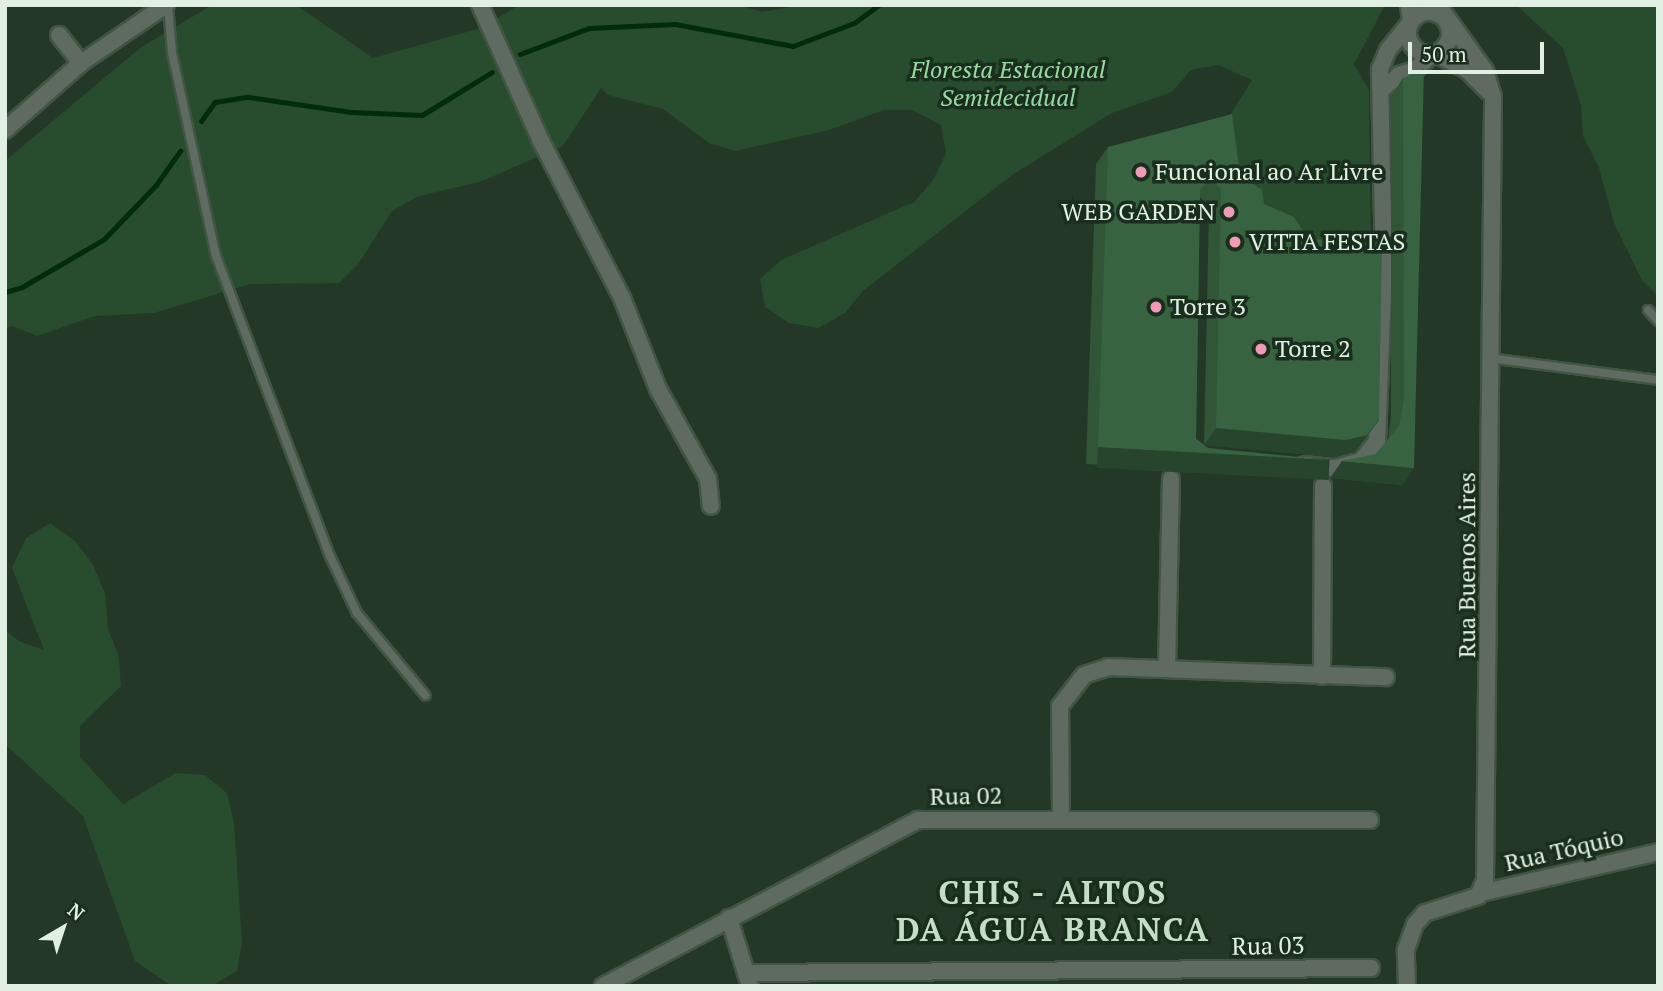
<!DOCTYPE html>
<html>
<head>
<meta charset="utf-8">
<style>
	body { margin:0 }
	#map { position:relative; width:1663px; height:991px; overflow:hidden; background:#233826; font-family:"PT Serif",serif }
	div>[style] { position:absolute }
	.green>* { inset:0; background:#274c2e }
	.stream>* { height:5px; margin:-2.5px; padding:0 2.5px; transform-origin:2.5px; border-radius:2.5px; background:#002c0c }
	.roads { filter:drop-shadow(2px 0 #425544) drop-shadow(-2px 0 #425544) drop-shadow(0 2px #425544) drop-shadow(0 -2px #425544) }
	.lane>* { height:8px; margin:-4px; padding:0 4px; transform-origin:4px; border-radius:4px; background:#5f6a60 }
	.street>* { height:16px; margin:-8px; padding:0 8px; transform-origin:8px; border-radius:8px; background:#5f6a60 }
	.street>.ring { margin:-8px; padding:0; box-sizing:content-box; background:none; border:16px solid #5f6a60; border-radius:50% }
	.wall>* { inset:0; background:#305537 }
	.shaded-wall>* { inset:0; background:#27452d; transform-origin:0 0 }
	.building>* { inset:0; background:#386340 }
	.dots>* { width:19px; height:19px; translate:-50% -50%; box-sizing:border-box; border:4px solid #192e1c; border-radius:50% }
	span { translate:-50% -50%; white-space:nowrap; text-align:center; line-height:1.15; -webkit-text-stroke:7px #192e1c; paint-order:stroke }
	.park-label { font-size:24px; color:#96daa1; font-style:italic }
	.poi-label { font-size:24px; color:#e2efe3 }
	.left { translate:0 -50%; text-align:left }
	.right { translate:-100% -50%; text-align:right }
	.street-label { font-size:24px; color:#e2efe3 }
	.district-label { font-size:32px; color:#c4dec7; font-weight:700; letter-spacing:2px }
	.frame { position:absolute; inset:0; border:7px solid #e2efe3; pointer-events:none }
	.north { position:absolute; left:28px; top:893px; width:70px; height:70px; -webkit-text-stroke:5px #192e1c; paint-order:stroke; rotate:39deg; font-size:19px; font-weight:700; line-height:28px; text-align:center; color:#e2efe3 }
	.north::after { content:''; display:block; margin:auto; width:24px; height:32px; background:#e2efe3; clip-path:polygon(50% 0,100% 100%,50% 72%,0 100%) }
	.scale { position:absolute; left:1408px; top:42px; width:136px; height:32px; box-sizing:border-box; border:4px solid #e2efe3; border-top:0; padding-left:9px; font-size:21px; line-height:24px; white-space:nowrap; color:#e2efe3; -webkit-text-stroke:5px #192e1c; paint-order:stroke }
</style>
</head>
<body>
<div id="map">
	<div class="green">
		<i style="clip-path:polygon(212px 5px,296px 5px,373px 58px,481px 28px,519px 5px,739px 5px,762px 12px,802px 5px,1385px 5px,1354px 64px,1369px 90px,1371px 259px,1252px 222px,1220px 131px,1252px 80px,1218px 65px,1191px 70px,1172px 92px,1112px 113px,1012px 175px,863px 291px,845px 313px,818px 328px,789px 323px,765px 307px,760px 279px,781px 260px,914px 202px,933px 180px,946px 153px,941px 125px,912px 110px,884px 110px,829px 130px,735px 151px,709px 143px,663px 109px,608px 95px,601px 88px,563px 146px,480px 182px,419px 196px,392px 211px,359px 263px,339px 283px,250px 284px,154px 313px,95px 316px,37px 336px,12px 326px,5px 328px,5px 161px,140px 48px)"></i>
		<i style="clip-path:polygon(1516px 5px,1658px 5px,1658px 296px,1642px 280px,1614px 223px,1599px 168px,1583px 136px,1581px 105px,1563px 48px)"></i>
		<i style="clip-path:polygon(50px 523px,74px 540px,92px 563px,105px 593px,108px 629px,119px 657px,121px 686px,80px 726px,80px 757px,123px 804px,176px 773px,205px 775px,227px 793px,234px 822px,242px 942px,237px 971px,213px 985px,172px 986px,135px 961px,83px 816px,5px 744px,5px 630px,19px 641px,44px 650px,12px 568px,26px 538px)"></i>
	</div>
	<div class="stream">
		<i style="left:520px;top:54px;width:74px;rotate:-20.6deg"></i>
		<i style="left:589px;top:28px;width:86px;rotate:-2.7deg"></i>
		<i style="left:675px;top:24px;width:120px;rotate:10.6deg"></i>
		<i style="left:793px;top:46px;width:65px;rotate:-20.7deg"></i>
		<i style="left:854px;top:23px;width:31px;rotate:-36deg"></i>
		<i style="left:201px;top:121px;width:24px;rotate:-54deg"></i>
		<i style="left:215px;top:102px;width:33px;rotate:-9deg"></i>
		<i style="left:248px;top:97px;width:104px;rotate:8.3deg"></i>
		<i style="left:351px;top:112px;width:71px;rotate:2.4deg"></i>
		<i style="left:422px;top:115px;width:82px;rotate:-31.6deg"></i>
		<i style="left:5px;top:292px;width:18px;rotate:-16deg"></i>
		<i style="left:22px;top:287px;width:95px;rotate:-30.3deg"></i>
		<i style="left:104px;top:239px;width:75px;rotate:-46.1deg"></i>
		<i style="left:156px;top:185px;width:42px;rotate:-54.8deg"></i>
	</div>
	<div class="roads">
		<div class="lane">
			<i style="left:168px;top:5px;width:48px;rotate:85.2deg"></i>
			<i style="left:172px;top:53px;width:208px;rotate:77.8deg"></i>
			<i style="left:216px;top:256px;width:321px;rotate:69.2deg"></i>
			<i style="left:330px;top:556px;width:63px;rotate:64.7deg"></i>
			<i style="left:357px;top:613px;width:107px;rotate:50.3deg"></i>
			<i style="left:1648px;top:310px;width:15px;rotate:48deg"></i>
			<i style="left:1489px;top:358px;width:170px;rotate:7.4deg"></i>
		</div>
		<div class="street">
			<i style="left:480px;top:5px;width:149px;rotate:65.8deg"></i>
			<i style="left:541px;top:141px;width:177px;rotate:62.7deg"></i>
			<i style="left:622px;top:298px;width:98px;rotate:68.4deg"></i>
			<i style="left:658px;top:389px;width:103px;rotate:60.9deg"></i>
			<i style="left:708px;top:479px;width:27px;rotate:84deg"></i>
			<i class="ring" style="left:1408px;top:12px;width:26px;height:26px"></i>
			<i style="left:59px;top:35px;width:36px;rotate:52deg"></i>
			<i style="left:1382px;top:89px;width:22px;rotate:-39deg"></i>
			<i style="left:1399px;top:75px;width:17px;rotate:-17deg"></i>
			<i style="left:1415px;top:70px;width:25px;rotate:-42deg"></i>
			<i style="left:1434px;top:53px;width:36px;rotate:27deg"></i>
			<i style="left:1466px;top:69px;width:33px;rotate:45deg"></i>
			<i style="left:5px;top:130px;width:101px;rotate:-41.4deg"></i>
			<i style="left:81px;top:63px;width:103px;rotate:-34.3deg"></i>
			<i style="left:1305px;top:465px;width:30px;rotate:6deg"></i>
			<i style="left:1335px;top:468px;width:27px;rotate:-15deg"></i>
			<i style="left:1361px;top:461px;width:26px;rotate:-51deg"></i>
			<i style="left:1377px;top:441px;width:173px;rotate:-87.7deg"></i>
			<i style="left:1384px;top:268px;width:199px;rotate:-91.2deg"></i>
			<i style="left:1380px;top:69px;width:21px;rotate:-67deg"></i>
			<i style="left:1388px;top:50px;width:36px;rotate:-51deg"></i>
			<i style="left:1411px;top:22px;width:17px;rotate:-97deg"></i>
			<i style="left:1167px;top:668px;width:189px;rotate:-88.8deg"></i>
			<i style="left:1322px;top:676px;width:190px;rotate:-89.7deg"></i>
			<i style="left:1061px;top:817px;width:111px;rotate:-90.5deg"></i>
			<i style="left:1060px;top:706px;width:39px;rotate:-52deg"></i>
			<i style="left:1084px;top:675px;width:25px;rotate:-18deg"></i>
			<i style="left:1108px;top:667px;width:278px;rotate:2.1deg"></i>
			<i style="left:1481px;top:893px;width:182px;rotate:-13deg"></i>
			<i style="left:729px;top:918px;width:71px;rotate:72.8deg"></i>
			<i style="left:746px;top:973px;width:625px;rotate:-0.46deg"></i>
			<i style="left:603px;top:986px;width:356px;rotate:-27.8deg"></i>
			<i style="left:918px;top:820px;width:452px"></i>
			<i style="left:1407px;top:986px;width:37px;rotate:-92deg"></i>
			<i style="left:1406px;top:949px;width:27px;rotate:-70deg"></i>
			<i style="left:1415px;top:924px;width:15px;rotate:-48deg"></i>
			<i style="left:1425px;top:913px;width:56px;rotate:-17.8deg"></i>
			<i style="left:1478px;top:896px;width:17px;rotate:-66deg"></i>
			<i style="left:1485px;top:880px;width:783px;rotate:-89.41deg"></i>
			<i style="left:1493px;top:97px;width:27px;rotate:-107deg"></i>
			<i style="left:1485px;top:71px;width:81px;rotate:-125.5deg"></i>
		</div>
	</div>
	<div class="wall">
		<i style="clip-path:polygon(1403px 78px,1414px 468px,1402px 485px,1330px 478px,1376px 454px,1388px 440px,1391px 416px,1391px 96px)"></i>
		<i style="clip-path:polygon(evenodd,1108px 147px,1240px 175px,1264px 204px,1308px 239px,1379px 420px,1355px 452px,1334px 457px,1204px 445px,1208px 448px,1318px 477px,1086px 464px,1096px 164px,1108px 147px,1200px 197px,1209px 206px,1204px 445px,1196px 439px,1200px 197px)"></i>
	</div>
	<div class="shaded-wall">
		<i style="clip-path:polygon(1379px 420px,1355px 452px,1334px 457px,1204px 445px,1216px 428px)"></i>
		<i style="left:1098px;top:447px;width:232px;height:21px;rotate:3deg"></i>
		<i style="clip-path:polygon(1342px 461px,1414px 468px,1402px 485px,1330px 478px)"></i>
	</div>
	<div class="building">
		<i style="clip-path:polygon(1424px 69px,1414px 468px,1342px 461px,1376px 454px,1399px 426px,1404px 399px,1403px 78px)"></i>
		<i style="clip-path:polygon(1232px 114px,1240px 175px,1262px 190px,1264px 204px,1294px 217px,1308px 239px,1382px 242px,1379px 420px,1367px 435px,1346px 440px,1216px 428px,1221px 189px,1211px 178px,1200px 189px,1196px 439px,1208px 448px,1330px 460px,1098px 447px,1108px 147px)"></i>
	</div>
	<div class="dots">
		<i style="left:1141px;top:172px;background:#f09ab6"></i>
		<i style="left:1229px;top:212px;background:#f09ab6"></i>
		<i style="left:1235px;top:242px;background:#f09ab6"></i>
		<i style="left:1156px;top:307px;background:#f09ab6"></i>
		<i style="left:1261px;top:349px;background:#f09ab6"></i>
	</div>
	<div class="park-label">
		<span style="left:1008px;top:84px">Floresta Estacional<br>Semidecidual</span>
	</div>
	<div class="poi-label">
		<span class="left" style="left:1155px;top:172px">Funcional ao Ar Livre</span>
		<span class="right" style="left:1215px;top:212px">WEB GARDEN</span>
		<span class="left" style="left:1249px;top:242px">VITTA FESTAS</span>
		<span class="left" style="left:1170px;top:307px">Torre 3</span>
		<span class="left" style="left:1275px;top:349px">Torre 2</span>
	</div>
	<div class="street-label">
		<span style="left:1467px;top:565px;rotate:-90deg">Rua Buenos Aires</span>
		<span style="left:966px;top:796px;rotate:-1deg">Rua 02</span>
		<span style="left:1564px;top:850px;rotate:-13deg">Rua Tóquio</span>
		<span style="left:1268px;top:946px;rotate:-1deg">Rua 03</span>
	</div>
	<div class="district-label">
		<span style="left:1053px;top:911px">CHIS - ALTOS<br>DA ÁGUA BRANCA</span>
	</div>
	<div class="frame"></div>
	<div class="north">N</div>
	<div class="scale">50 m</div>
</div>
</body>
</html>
